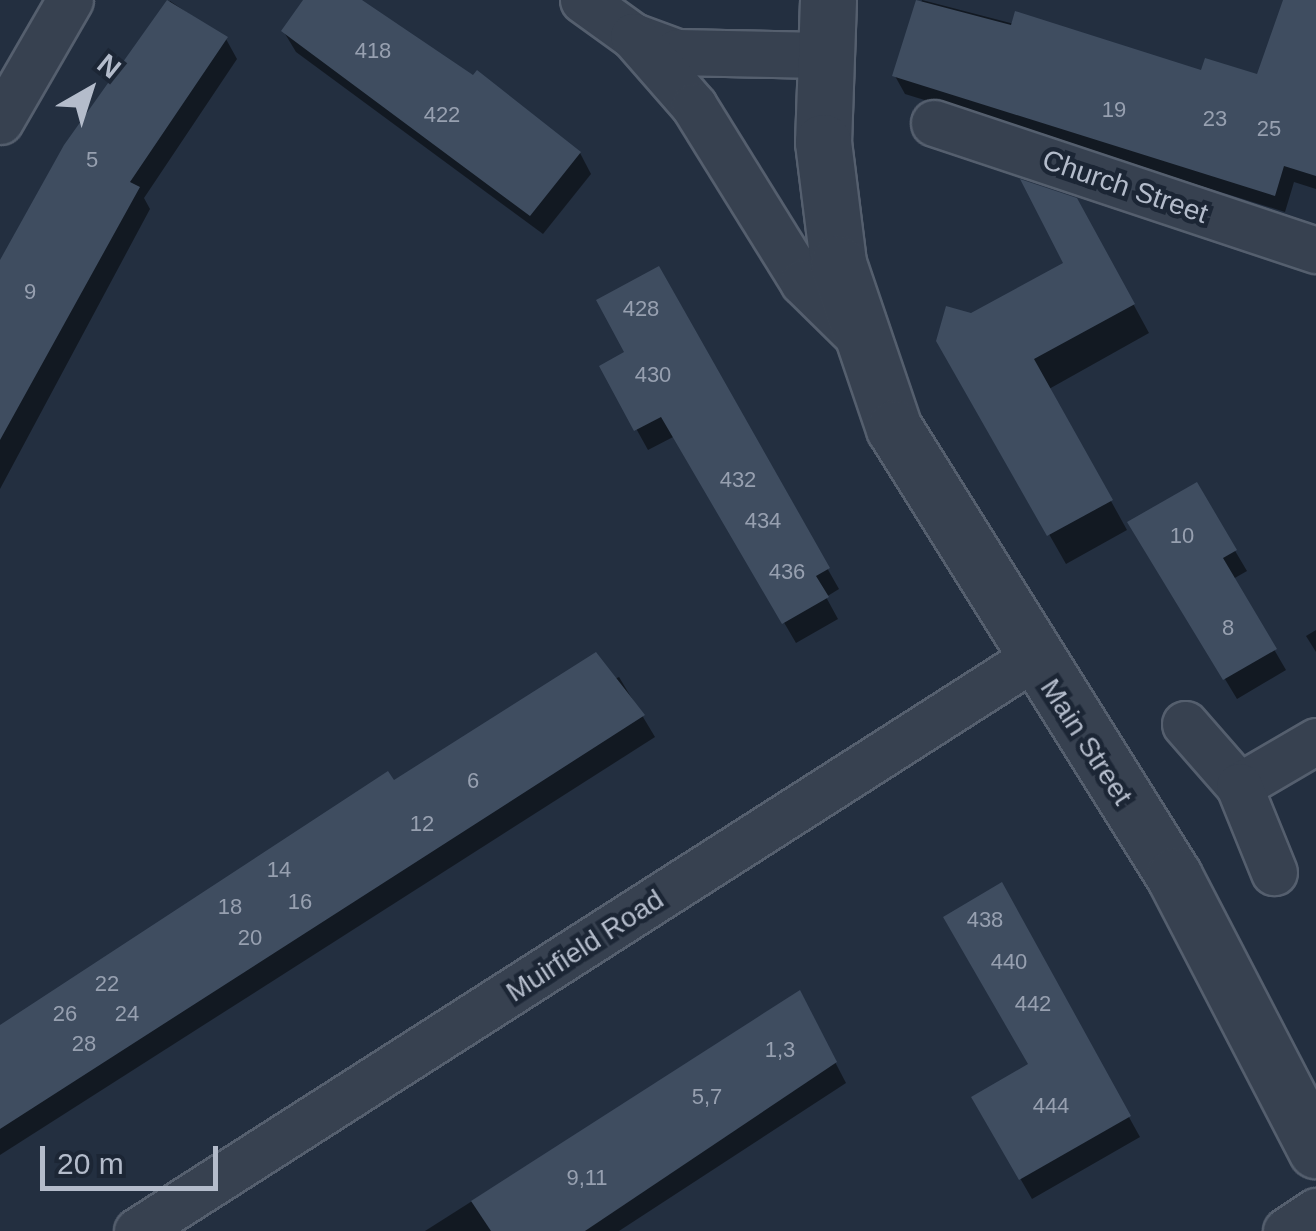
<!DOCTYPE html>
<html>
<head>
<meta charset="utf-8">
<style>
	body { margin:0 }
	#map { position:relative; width:1316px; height:1231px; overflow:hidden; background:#232f40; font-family:Helvetica,sans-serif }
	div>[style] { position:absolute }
	.shadow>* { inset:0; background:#0007 }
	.building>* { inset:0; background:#3f4d60 }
	.roads { filter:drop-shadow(2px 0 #555f6e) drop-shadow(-2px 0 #555f6e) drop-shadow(0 2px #555f6e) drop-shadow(0 -2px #555f6e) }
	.minor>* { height:45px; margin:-22.5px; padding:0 22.5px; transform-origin:22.5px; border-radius:22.5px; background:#374150 }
	.tertiary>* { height:55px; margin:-27.5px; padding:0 27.5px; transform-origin:27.5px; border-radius:27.5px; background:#374150 }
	span { translate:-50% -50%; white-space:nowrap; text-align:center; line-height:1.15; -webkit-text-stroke:9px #1c2635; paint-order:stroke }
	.number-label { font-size:22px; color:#97a0b0 }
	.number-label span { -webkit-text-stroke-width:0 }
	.street-label { font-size:28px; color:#b4bccb }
	.north { position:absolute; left:40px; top:40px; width:100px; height:100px; -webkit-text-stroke:8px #1c2635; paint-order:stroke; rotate:39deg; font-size:28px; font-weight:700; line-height:40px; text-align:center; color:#b4bccb }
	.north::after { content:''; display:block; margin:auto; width:35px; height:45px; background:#b4bccb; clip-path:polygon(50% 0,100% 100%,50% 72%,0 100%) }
	.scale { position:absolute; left:40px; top:1146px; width:178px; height:45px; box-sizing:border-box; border:5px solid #b4bccb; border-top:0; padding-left:12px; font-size:30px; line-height:35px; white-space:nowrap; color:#b4bccb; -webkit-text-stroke:8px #1c2635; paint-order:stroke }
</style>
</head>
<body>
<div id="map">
	<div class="shadow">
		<i style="clip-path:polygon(306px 0,358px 0,580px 153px,591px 174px,543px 234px,296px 52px,284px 32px)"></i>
		<i style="clip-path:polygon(922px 0,1202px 73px,1259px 78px,1286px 0,1316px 0,1316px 189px,1294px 182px,1285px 212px,905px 94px,895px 76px)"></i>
		<i style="clip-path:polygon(170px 1px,226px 39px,237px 59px,144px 198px,150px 209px,0 489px,0 269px,66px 146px)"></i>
		<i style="clip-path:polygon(1093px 230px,1149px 333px,1049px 389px,1127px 530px,1066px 564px,939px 341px,1066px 264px)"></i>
		<i style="clip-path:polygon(658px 270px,839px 589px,826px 597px,838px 619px,796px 643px,675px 436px,648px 450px,602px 367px,627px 353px)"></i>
		<i style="clip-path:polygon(1196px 485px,1247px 571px,1233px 579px,1286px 670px,1237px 699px,1131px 523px)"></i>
		<i style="clip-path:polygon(1316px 630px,1316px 652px,1306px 636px)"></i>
		<i style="clip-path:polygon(619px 677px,655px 737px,0 1155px,0 1031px,393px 783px)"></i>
		<i style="clip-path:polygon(1001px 886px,1140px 1137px,1032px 1199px,974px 1098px,1032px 1065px)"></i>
		<i style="clip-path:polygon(799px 993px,846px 1083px,619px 1231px,425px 1231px)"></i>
	</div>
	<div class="building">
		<i style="clip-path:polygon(167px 0,228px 37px,130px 182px,140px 187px,0 440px,0 260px,64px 145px)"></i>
		<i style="clip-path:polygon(303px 0,362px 0,473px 75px,477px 70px,581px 152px,530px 216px,281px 31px)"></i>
		<i style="clip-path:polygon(916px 0,1011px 25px,1015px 11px,1201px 70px,1205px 58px,1257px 74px,1283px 0,1316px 0,1316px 176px,1284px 166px,1275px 196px,892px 76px)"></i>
		<i style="clip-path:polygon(1020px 179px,1077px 198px,1135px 304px,1034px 359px,1113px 500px,1047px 536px,936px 341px,946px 306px,971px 313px,1063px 263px)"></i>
		<i style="clip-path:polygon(659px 266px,830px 568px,816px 576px,829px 597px,782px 624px,661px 417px,634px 431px,599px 366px,624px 352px,596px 300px)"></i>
		<i style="clip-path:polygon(1197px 482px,1237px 550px,1223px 558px,1277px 649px,1223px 680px,1127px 522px)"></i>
		<i style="clip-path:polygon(596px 652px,645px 715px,0 1129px,0 1025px,388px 771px,394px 780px)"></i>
		<i style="clip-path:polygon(1002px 882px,1131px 1116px,1019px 1180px,971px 1097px,1028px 1064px,943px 917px)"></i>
		<i style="clip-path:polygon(800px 990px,837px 1062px,585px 1231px,491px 1231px,471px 1201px)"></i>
	</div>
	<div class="roads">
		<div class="minor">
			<i style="left:583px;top:0;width:62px;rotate:35.8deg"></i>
			<i style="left:633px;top:36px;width:47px;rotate:20deg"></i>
			<i style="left:677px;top:52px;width:144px;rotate:1.2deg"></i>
			<i style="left:633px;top:36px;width:93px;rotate:48.9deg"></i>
			<i style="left:694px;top:106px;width:207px;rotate:58.2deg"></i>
			<i style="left:803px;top:282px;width:74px;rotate:44.5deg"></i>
			<i style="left:0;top:121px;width:140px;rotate:-60deg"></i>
			<i style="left:934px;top:123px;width:403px;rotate:18.4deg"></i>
			<i style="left:1185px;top:724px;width:82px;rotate:48.9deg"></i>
			<i style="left:1239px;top:786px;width:89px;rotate:-30.3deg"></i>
			<i style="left:1239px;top:786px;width:93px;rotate:67.9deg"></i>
			<i style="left:137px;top:1231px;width:1061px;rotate:-32.61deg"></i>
			<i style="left:1286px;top:1231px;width:36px;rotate:-34deg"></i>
		</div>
		<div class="tertiary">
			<i style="left:828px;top:0;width:142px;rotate:92deg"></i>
			<i style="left:823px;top:142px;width:122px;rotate:82.9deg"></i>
			<i style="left:838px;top:263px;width:174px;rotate:71.3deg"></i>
			<i style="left:894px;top:428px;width:528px;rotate:57.99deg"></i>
			<i style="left:1174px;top:876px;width:309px;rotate:62.6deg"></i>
		</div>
	</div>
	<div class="number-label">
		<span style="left:373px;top:51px">418</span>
		<span style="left:1114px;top:110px">19</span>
		<span style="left:442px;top:115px">422</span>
		<span style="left:1215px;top:119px">23</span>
		<span style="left:1269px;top:129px">25</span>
		<span style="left:92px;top:160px">5</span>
		<span style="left:30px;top:292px">9</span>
		<span style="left:641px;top:309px">428</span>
		<span style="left:653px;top:375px">430</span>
		<span style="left:738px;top:480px">432</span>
		<span style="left:763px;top:521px">434</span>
		<span style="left:1182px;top:536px">10</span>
		<span style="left:787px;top:572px">436</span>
		<span style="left:1228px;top:628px">8</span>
		<span style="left:473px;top:781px">6</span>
		<span style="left:422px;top:824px">12</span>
		<span style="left:279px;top:870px">14</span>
		<span style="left:300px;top:902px">16</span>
		<span style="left:230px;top:907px">18</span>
		<span style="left:985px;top:920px">438</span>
		<span style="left:250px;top:938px">20</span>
		<span style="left:1009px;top:962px">440</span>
		<span style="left:107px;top:984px">22</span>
		<span style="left:1033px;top:1004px">442</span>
		<span style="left:65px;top:1014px">26</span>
		<span style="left:127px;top:1014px">24</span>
		<span style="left:84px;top:1044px">28</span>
		<span style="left:780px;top:1050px">1,3</span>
		<span style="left:707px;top:1097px">5,7</span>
		<span style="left:1051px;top:1106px">444</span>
		<span style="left:587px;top:1178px">9,11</span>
	</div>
	<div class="street-label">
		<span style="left:1125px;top:187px;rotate:19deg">Church Street</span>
		<span style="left:1086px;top:742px;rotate:57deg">Main Street</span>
		<span style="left:585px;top:946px;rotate:-33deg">Muirfield Road</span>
	</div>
	<div class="north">N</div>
	<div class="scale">20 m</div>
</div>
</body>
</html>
